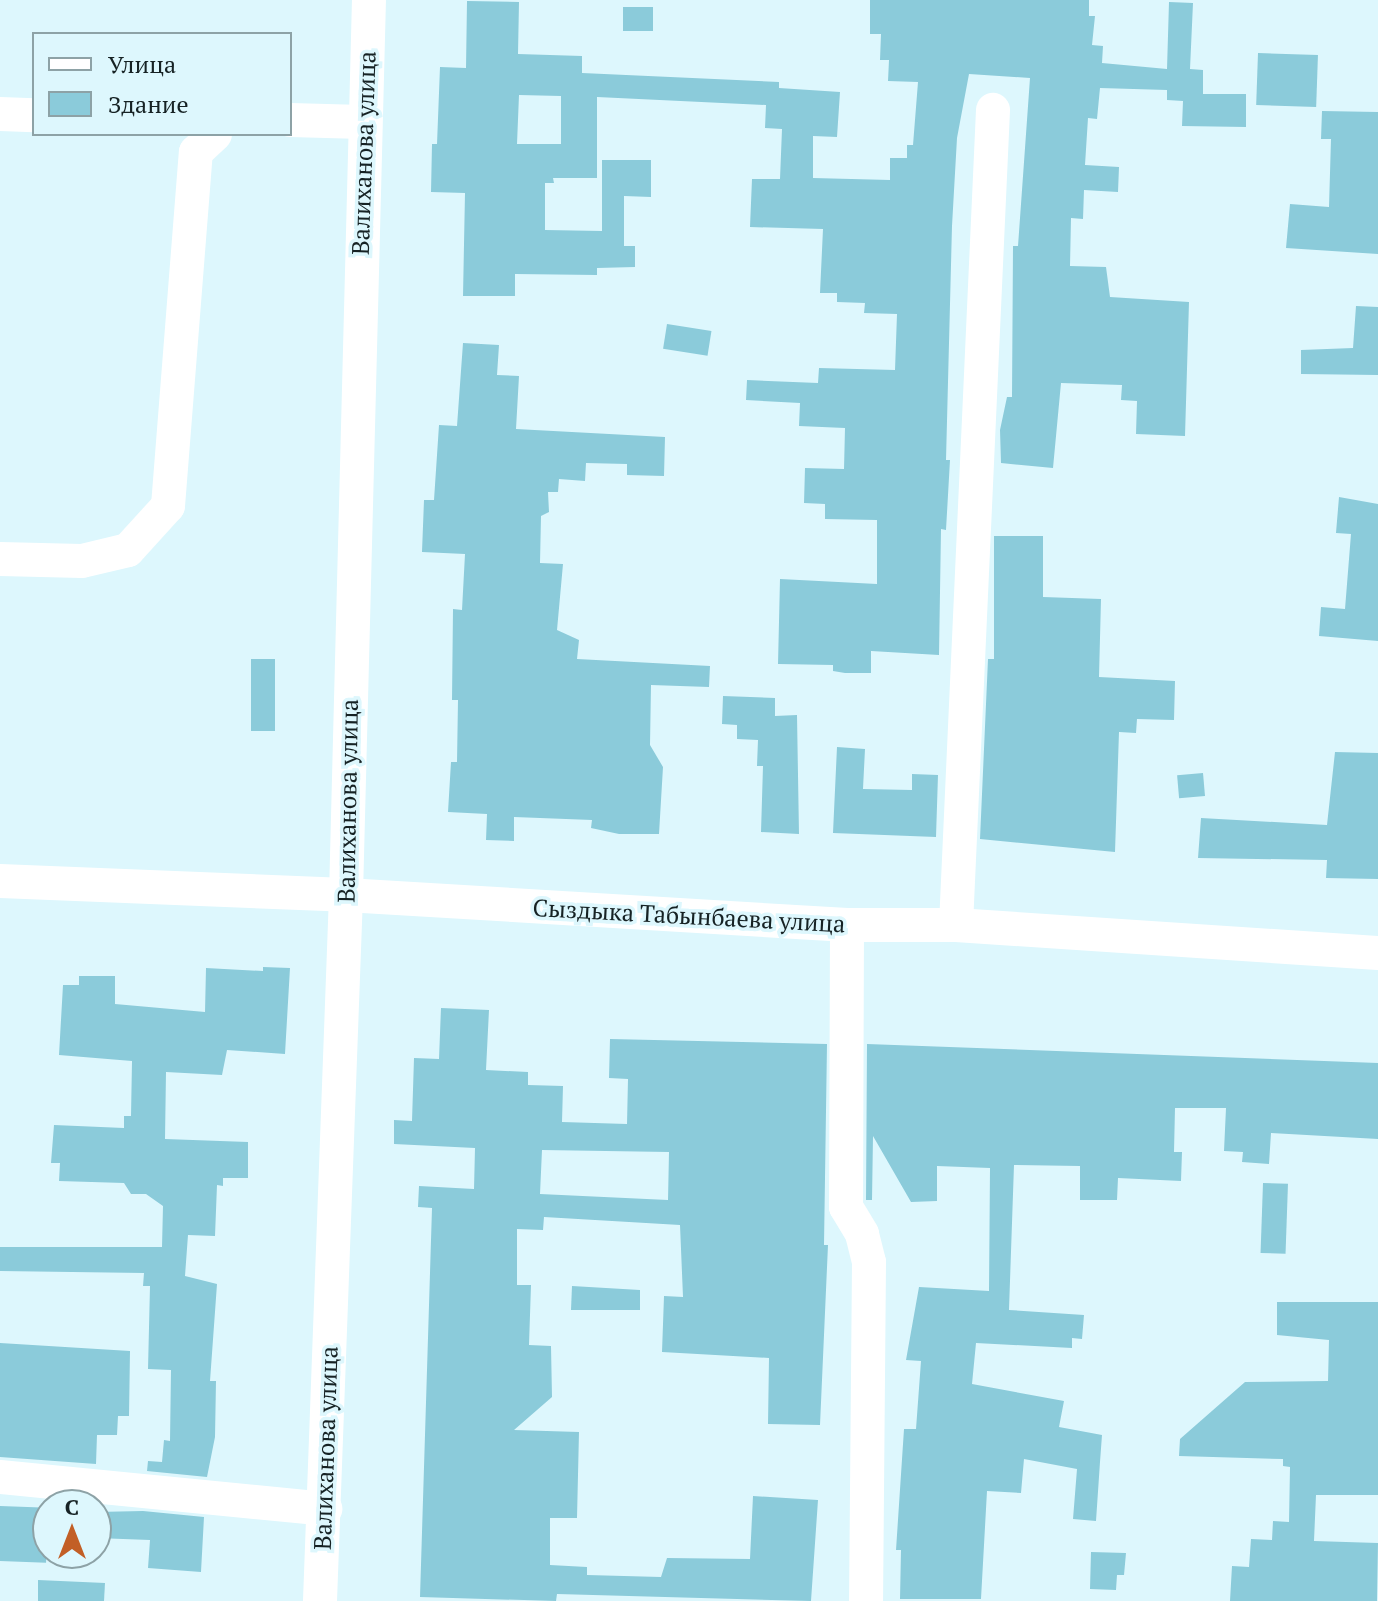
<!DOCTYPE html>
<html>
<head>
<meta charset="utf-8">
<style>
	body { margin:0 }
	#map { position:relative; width:1378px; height:1601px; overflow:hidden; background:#ddf7fd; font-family:"PT Serif",serif }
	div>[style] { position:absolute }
	.building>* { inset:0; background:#8bcbda; transform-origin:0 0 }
	.minor>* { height:34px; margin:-17px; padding:0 17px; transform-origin:17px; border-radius:17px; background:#fff }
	span { translate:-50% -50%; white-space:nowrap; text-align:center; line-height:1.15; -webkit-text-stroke:7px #ddf7fd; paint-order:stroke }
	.street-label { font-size:24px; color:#162224 }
	.legend { position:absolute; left:32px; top:32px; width:260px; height:104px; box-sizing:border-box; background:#ddf7fd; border:2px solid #8da2a6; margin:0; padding:10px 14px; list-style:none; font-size:24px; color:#162224 }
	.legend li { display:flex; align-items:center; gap:16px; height:40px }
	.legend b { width:40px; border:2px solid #8da2a6 }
	.north { position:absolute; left:32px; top:1489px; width:80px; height:80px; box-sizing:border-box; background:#ddf7fd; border:2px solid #8da2a6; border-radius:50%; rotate:0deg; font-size:22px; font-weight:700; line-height:32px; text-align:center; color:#162224 }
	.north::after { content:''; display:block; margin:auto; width:28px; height:36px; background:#c25f26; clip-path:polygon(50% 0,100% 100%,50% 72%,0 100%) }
</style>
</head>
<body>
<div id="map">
	<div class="building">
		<i style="clip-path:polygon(evenodd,870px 0,1089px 0,1089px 16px,1095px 16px,1092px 45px,1103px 46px,1102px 63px,1167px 69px,1169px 2px,1193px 3px,1190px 69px,1203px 70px,1203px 94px,1246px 94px,1246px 127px,1182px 126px,1183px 101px,1167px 100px,1167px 90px,1100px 88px,1097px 119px,1088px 118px,1085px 165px,1119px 167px,1118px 192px,1084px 190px,1083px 219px,1071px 218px,1070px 266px,1106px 267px,1110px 297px,1189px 302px,1185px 436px,1136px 434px,1137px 401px,1121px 400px,1122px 385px,1061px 383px,1053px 468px,1001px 463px,1000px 430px,1007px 397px,1012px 397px,1013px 246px,1018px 246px,1030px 78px,969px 74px,957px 138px,952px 226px,946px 460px,950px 460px,946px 530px,941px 529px,939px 655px,871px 651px,871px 673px,845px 673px,833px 671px,833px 665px,778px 664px,780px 579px,877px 584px,877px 520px,825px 519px,825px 504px,804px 503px,805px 468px,844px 469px,845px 428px,799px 426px,800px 403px,746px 400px,747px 380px,818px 383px,819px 368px,895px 370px,897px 314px,864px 313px,865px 303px,837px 302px,837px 293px,820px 293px,823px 229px,750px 227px,752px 179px,780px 179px,782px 129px,765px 128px,766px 105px,597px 97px,597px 178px,553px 178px,554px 183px,545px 183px,545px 230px,602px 231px,602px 160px,651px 160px,651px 197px,624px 196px,624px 246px,635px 246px,635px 267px,597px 268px,597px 275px,515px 274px,515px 296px,463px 296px,465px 193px,431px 192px,432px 144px,437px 144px,440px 67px,466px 68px,467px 1px,519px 2px,518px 54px,582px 56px,582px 73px,779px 82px,779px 88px,840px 92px,837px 137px,813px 136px,813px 178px,890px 180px,890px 158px,907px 158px,907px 145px,913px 145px,918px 82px,888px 81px,889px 60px,880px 60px,881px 34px,870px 34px,870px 0,519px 95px,561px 96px,561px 144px,517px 144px,519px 95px)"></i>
		<i style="left:623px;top:7px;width:30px;height:24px"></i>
		<i style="left:1258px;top:53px;width:60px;height:52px;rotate:2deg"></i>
		<i style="clip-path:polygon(1322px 111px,1378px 112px,1378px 254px,1286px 248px,1290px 204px,1329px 207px,1331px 139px,1321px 139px)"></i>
		<i style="clip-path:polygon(1356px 306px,1378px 307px,1378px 375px,1301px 374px,1301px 350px,1353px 348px)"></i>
		<i style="left:667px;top:324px;width:45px;height:25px;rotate:9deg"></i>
		<i style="clip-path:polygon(463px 343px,499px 345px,497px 375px,519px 376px,516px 429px,665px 437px,664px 476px,627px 475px,627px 464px,586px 463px,585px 481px,559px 479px,558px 492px,548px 492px,549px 512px,541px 516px,540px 563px,563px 564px,557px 630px,579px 640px,577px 659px,710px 666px,709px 687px,651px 685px,650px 745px,663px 767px,659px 834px,619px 834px,591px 828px,592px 820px,514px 817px,514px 841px,486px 840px,487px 814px,448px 812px,451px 762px,457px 762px,458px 700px,452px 700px,453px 609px,462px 610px,465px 554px,422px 552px,424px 500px,434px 500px,439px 425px,457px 426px)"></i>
		<i style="clip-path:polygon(1339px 497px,1378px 504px,1378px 641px,1319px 636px,1321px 607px,1345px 609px,1351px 534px,1336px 533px)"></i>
		<i style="clip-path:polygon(994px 536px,1043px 536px,1043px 597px,1101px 599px,1099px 677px,1175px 681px,1174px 720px,1137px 719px,1136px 733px,1119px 732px,1115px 852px,980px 839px,988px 659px,994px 659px)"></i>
		<i style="left:251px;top:659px;width:24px;height:72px"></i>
		<i style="clip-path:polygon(723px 696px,775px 698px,775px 716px,797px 715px,799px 834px,761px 832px,763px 766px,757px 766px,758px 740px,737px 739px,737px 725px,722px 724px)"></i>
		<i style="clip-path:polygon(837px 747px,865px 749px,863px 789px,912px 790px,912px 774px,938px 775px,936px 837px,833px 833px)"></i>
		<i style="clip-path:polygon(1335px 752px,1378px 753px,1378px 879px,1326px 878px,1327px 860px,1198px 858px,1201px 818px,1327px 825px)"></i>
		<i style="left:1203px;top:773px;width:23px;height:26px;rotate:85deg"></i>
		<i style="clip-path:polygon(263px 967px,290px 968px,285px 1054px,227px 1050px,222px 1075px,166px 1072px,165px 1139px,248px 1142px,248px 1178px,223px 1178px,223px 1186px,217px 1185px,215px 1236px,188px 1235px,185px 1276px,217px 1284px,210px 1381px,216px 1381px,215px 1437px,207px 1477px,147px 1471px,148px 1461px,162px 1462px,164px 1440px,170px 1441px,171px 1370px,148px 1369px,150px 1286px,143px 1286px,144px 1273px,0 1271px,0 1247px,162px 1247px,163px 1206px,146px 1194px,131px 1194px,124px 1183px,59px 1181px,60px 1163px,51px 1163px,54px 1125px,124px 1128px,124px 1116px,131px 1116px,132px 1061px,59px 1055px,63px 985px,79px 985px,79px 976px,115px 976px,115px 1004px,205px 1012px,206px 968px,263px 971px)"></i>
		<i style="clip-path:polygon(evenodd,441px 1008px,489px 1010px,486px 1070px,528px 1072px,528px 1085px,563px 1086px,562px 1122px,627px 1124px,628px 1079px,609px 1078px,610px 1039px,827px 1044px,824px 1245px,828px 1245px,820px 1425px,768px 1424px,769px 1358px,662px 1352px,664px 1296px,683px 1297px,680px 1225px,544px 1217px,543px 1230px,517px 1229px,517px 1285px,531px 1285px,529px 1345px,551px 1346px,552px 1397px,514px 1430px,579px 1432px,577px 1518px,550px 1518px,550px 1565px,587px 1567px,587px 1575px,661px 1577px,667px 1558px,750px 1559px,753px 1496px,818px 1500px,811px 1601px,557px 1594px,556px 1601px,420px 1597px,432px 1208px,418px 1207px,419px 1186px,474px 1189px,475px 1148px,394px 1144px,394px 1120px,412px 1121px,414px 1058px,439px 1059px,441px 1008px,542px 1150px,669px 1152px,668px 1200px,540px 1194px,542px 1150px)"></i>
		<i style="clip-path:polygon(867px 1044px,1378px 1063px,1378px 1139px,1271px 1133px,1269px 1164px,1242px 1162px,1243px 1152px,1224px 1151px,1226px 1108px,1175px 1108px,1174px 1152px,1182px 1152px,1181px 1181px,1118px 1178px,1117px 1200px,1080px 1200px,1080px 1166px,1014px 1165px,1009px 1310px,1084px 1315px,1082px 1339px,1072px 1338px,1072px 1348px,976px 1343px,972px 1384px,1064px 1401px,1059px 1427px,1102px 1435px,1100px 1462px,1096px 1521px,1073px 1519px,1077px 1469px,1024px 1459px,1021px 1493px,987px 1491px,981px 1599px,900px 1599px,901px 1550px,896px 1550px,904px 1429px,916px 1429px,921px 1361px,906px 1360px,919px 1287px,989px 1291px,990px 1168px,937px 1166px,937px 1201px,911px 1202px,873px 1136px,872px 1200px,866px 1200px)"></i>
		<i style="left:1263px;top:1183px;width:25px;height:70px;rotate:2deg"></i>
		<i style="clip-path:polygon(572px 1286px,640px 1290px,640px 1310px,571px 1310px)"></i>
		<i style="clip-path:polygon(1277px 1302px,1378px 1302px,1378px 1495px,1316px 1495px,1314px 1541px,1378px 1543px,1377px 1601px,1230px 1601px,1232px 1566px,1249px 1567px,1251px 1539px,1272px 1540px,1273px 1521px,1289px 1522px,1290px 1467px,1283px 1466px,1283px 1459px,1179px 1456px,1180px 1439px,1245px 1382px,1328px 1381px,1329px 1340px,1277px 1335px)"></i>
		<i style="clip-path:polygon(0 1343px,130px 1351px,129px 1416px,118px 1416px,117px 1435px,97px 1435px,96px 1464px,0 1457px)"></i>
		<i style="left:0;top:1506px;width:48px;height:55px;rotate:2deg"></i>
		<i style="clip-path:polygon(143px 1511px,204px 1517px,201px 1572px,148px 1568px,150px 1540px,96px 1538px,96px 1512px)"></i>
		<i style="clip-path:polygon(1091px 1552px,1126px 1553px,1124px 1575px,1117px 1575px,1116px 1590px,1090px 1589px)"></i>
		<i style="clip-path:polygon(38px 1580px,105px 1583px,104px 1601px,38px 1601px)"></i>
	</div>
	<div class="minor">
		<i style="left:0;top:114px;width:34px;rotate:2deg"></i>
		<i style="left:290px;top:120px;width:73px;rotate:1.6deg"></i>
		<i style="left:0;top:559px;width:82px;rotate:1.4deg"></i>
		<i style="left:82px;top:561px;width:47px;rotate:-13.4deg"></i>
		<i style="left:128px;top:550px;width:59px;rotate:-47.7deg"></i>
		<i style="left:168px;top:506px;width:355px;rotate:-85.5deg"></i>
		<i style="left:196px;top:152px;width:26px;rotate:-43deg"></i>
		<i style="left:0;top:881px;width:346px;rotate:2.3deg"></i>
		<i style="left:346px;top:895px;width:502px;rotate:3.43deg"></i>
		<i style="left:847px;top:925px;width:109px"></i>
		<i style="left:956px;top:925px;width:423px;rotate:3.8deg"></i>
		<i style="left:847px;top:925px;width:282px;rotate:90.2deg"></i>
		<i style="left:846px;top:1207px;width:31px;rotate:59deg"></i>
		<i style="left:862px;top:1234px;width:29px;rotate:76deg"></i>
		<i style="left:869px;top:1262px;width:339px;rotate:90.5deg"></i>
		<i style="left:956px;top:925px;width:816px;rotate:-87.4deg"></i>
		<i style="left:0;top:1477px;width:327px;rotate:5.6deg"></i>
		<i style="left:320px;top:1601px;width:706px;rotate:-87.89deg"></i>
		<i style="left:346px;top:895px;width:895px;rotate:-88.53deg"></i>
	</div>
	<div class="street-label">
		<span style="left:364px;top:153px;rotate:-88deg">Валиханова улица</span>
		<span style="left:348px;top:801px;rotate:-89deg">Валиханова улица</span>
		<span style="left:689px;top:916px;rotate:3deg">Сыздыка Табынбаева улица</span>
		<span style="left:326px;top:1448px;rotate:-88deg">Валиханова улица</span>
	</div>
	<ul class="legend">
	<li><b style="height:10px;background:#fff"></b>Улица</li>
	<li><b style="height:22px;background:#8bcbda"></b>Здание</li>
	</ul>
	<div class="north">С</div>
</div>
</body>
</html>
